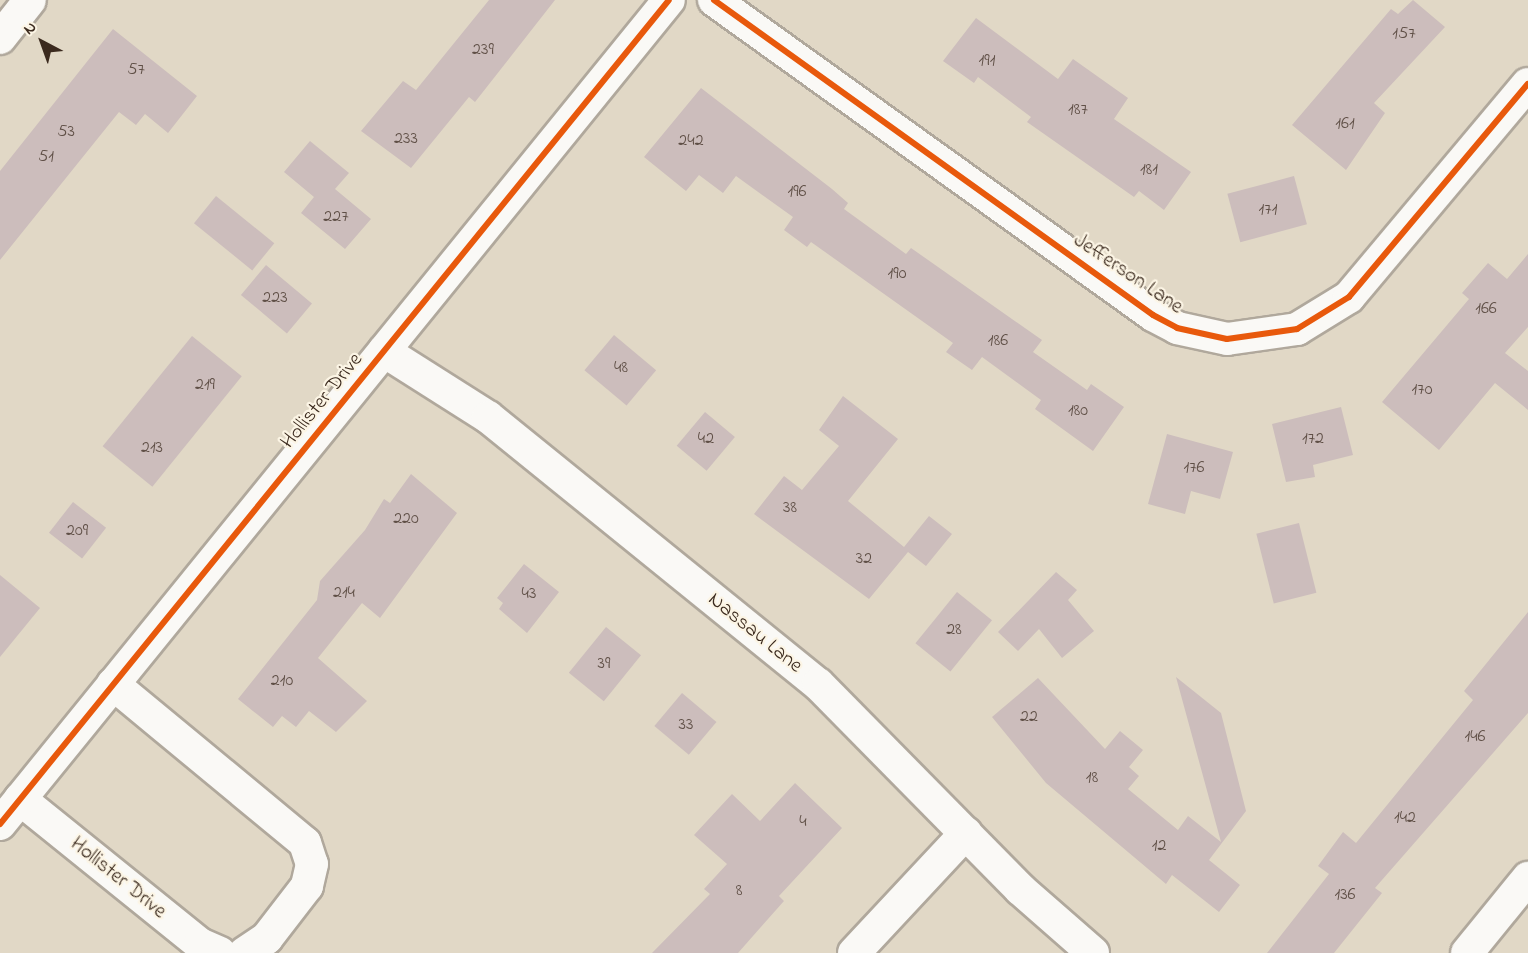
<!DOCTYPE html>
<html>
<head>
<meta charset="utf-8">
<style>
	body { margin:0 }
	#map { position:relative; width:1528px; height:953px; overflow:hidden; background:#e1d8c6; font-family:"Indie Flower",sans-serif }
	div>[style] { position:absolute }
	.building>* { inset:0; background:#ccbdbc; transform-origin:0 0 }
	.roads { filter:drop-shadow(2px 0 #b0a89c) drop-shadow(-2px 0 #b0a89c) drop-shadow(0 2px #b0a89c) drop-shadow(0 -2px #b0a89c) }
	.minor>* { height:32px; margin:-16px; padding:0 16px; transform-origin:16px; border-radius:16px; background:#faf9f6 }
	.cycleway>* { height:6px; margin:-3px; padding:0 3px; transform-origin:3px; border-radius:3px; background:#e8590c }
	span { translate:-50% -50%; white-space:nowrap; text-align:center; line-height:1.15; -webkit-text-stroke:4.5px #fcf5e5; paint-order:stroke }
	.number-label { font-size:18px; color:#5f4f46 }
	.number-label span { -webkit-text-stroke-width:0 }
	.street-label { font-size:21px; color:#3b2a1e }
	.north { position:absolute; left:12px; top:12px; width:60px; height:60px; -webkit-text-stroke:4px #fcf5e5; paint-order:stroke; rotate:319deg; font-size:16px; font-weight:700; line-height:24px; text-align:center; color:#3b2a1e }
	.north::after { content:''; display:block; margin:auto; width:21px; height:27px; background:#3b2a1e; clip-path:polygon(50% 0,100% 100%,50% 72%,0 100%) }
</style>
</head>
<body>
<div id="map">
	<div class="building">
		<i style="clip-path:polygon(489px 0,555px 0,475px 102px,469px 97px,411px 168px,361px 131px,403px 81px,416px 90px)"></i>
		<i style="clip-path:polygon(1413px 0,1445px 27px,1374px 103px,1385px 113px,1346px 170px,1292px 125px,1391px 9px,1398px 14px)"></i>
		<i style="clip-path:polygon(976px 18px,1058px 79px,1073px 59px,1128px 98px,1114px 119px,1191px 172px,1164px 210px,1139px 191px,1134px 197px,1027px 122px,1031px 117px,978px 77px,974px 83px,943px 61px)"></i>
		<i style="clip-path:polygon(113px 29px,197px 96px,168px 133px,145px 114px,136px 125px,119px 112px,0 260px,0 171px)"></i>
		<i style="clip-path:polygon(701px 88px,832px 189px,848px 203px,844px 209px,906px 254px,911px 248px,1042px 340px,1033px 352px,1087px 390px,1091px 384px,1124px 407px,1093px 451px,1035px 409px,1041px 400px,982px 357px,972px 370px,946px 352px,953px 343px,811px 242px,807px 247px,784px 230px,793px 217px,736px 176px,723px 193px,699px 175px,686px 191px,644px 157px)"></i>
		<i style="clip-path:polygon(310px 141px,349px 173px,335px 189px,371px 219px,345px 249px,301px 213px,314px 197px,284px 172px)"></i>
		<i style="left:1294px;top:176px;width:50px;height:69px;rotate:75deg"></i>
		<i style="left:216px;top:196px;width:75px;height:35px;rotate:39deg"></i>
		<i style="clip-path:polygon(1528px 254px,1528px 327px,1505px 353px,1528px 371px,1528px 410px,1495px 383px,1439px 450px,1382px 402px,1469px 299px,1462px 293px,1488px 263px,1507px 279px)"></i>
		<i style="left:266px;top:265px;width:60px;height:39px;rotate:40deg"></i>
		<i style="left:614px;top:335px;width:55px;height:46px;rotate:40deg"></i>
		<i style="left:192px;top:336px;width:64px;height:142px;rotate:39deg"></i>
		<i style="clip-path:polygon(843px 396px,898px 439px,848px 501px,904px 547px,929px 516px,952px 534px,926px 566px,908px 552px,869px 599px,754px 514px,784px 476px,802px 490px,839px 446px,819px 430px)"></i>
		<i style="clip-path:polygon(1341px 407px,1353px 455px,1313px 465px,1315px 477px,1286px 482px,1272px 424px)"></i>
		<i style="left:705px;top:412px;width:39px;height:44px;rotate:40deg"></i>
		<i style="clip-path:polygon(1167px 434px,1233px 452px,1220px 499px,1191px 491px,1185px 514px,1148px 504px)"></i>
		<i style="clip-path:polygon(411px 474px,457px 513px,380px 618px,362px 603px,318px 658px,367px 701px,336px 732px,309px 711px,296px 727px,282px 716px,273px 727px,238px 699px,317px 600px,320px 581px,365px 530px,384px 499px,390px 503px)"></i>
		<i style="left:73px;top:502px;width:42px;height:39px;rotate:38deg"></i>
		<i style="left:1299px;top:523px;width:72px;height:44px;rotate:76deg"></i>
		<i style="clip-path:polygon(524px 564px,559px 592px,527px 633px,499px 609px,503px 603px,497px 598px)"></i>
		<i style="clip-path:polygon(1056px 572px,1077px 590px,1068px 600px,1094px 631px,1062px 658px,1039px 629px,1018px 651px,998px 632px)"></i>
		<i style="clip-path:polygon(0 575px,40px 608px,0 657px)"></i>
		<i style="left:957px;top:592px;width:45px;height:66px;rotate:39deg"></i>
		<i style="clip-path:polygon(1528px 612px,1528px 713px,1375px 888px,1382px 893px,1334px 953px,1267px 953px,1329px 874px,1318px 866px,1343px 832px,1356px 843px,1473px 700px,1464px 691px)"></i>
		<i style="left:606px;top:627px;width:45px;height:59px;rotate:39deg"></i>
		<i style="clip-path:polygon(1176px 677px,1221px 713px,1246px 811px,1209px 860px,1240px 885px,1219px 912px,1172px 875px,1166px 884px,1046px 783px,992px 717px,1038px 678px,1105px 749px,1120px 731px,1143px 750px,1129px 767px,1139px 776px,1128px 789px,1178px 830px,1188px 816px,1221px 842px)"></i>
		<i style="left:682px;top:693px;width:45px;height:43px;rotate:40deg"></i>
		<i style="clip-path:polygon(795px 783px,842px 828px,779px 896px,784px 901px,738px 953px,652px 953px,710px 894px,704px 889px,727px 864px,694px 835px,732px 794px,760px 821px)"></i>
	</div>
	<div class="roads">
		<div class="minor">
			<i style="left:714px;top:0;width:540px;rotate:35.66deg"></i>
			<i style="left:1153px;top:315px;width:27px;rotate:28deg"></i>
			<i style="left:1177px;top:328px;width:51px;rotate:12.4deg"></i>
			<i style="left:1227px;top:339px;width:71px;rotate:-8.1deg"></i>
			<i style="left:1297px;top:329px;width:61px;rotate:-31.6deg"></i>
			<i style="left:1349px;top:297px;width:278px;rotate:-50deg"></i>
			<i style="left:0;top:38px;width:48px;rotate:-51.7deg"></i>
			<i style="left:384px;top:351px;width:123px;rotate:32.4deg"></i>
			<i style="left:488px;top:417px;width:424px;rotate:39deg"></i>
			<i style="left:818px;top:684px;width:288px;rotate:45.4deg"></i>
			<i style="left:1020px;top:889px;width:97px;rotate:41.2deg"></i>
			<i style="left:113px;top:684px;width:249px;rotate:39.6deg"></i>
			<i style="left:305px;top:843px;width:22px;rotate:72deg"></i>
			<i style="left:312px;top:864px;width:23px;rotate:103deg"></i>
			<i style="left:307px;top:886px;width:66px;rotate:127.6deg"></i>
			<i style="left:267px;top:938px;width:27px;rotate:146deg"></i>
			<i style="left:20px;top:799px;width:231px;rotate:38.9deg"></i>
			<i style="left:200px;top:944px;width:22px;rotate:24deg"></i>
			<i style="left:0;top:824px;width:1061px;rotate:-50.93deg"></i>
			<i style="left:854px;top:953px;width:164px;rotate:-47deg"></i>
			<i style="left:1467px;top:953px;width:97px;rotate:-50.9deg"></i>
		</div>
	</div>
	<div class="cycleway">
		<i style="left:714px;top:0;width:540px;rotate:35.66deg"></i>
		<i style="left:1153px;top:315px;width:27px;rotate:28deg"></i>
		<i style="left:1177px;top:328px;width:51px;rotate:12.4deg"></i>
		<i style="left:1227px;top:339px;width:71px;rotate:-8.1deg"></i>
		<i style="left:1297px;top:329px;width:61px;rotate:-31.6deg"></i>
		<i style="left:1349px;top:297px;width:278px;rotate:-50deg"></i>
		<i style="left:0;top:824px;width:1061px;rotate:-50.93deg"></i>
	</div>
	<div class="number-label">
		<span style="left:1404px;top:34px">157</span>
		<span style="left:483px;top:50px">239</span>
		<span style="left:987px;top:61px">191</span>
		<span style="left:136px;top:70px">57</span>
		<span style="left:1078px;top:110px">187</span>
		<span style="left:1345px;top:124px">161</span>
		<span style="left:66px;top:132px">53</span>
		<span style="left:406px;top:139px">233</span>
		<span style="left:691px;top:141px">242</span>
		<span style="left:46px;top:157px">51</span>
		<span style="left:1149px;top:170px">181</span>
		<span style="left:797px;top:192px">196</span>
		<span style="left:1268px;top:210px">171</span>
		<span style="left:336px;top:217px">227</span>
		<span style="left:897px;top:274px">190</span>
		<span style="left:275px;top:298px">223</span>
		<span style="left:1486px;top:309px">166</span>
		<span style="left:998px;top:341px">186</span>
		<span style="left:621px;top:368px">48</span>
		<span style="left:205px;top:385px">219</span>
		<span style="left:1422px;top:390px">170</span>
		<span style="left:1078px;top:411px">180</span>
		<span style="left:706px;top:439px">42</span>
		<span style="left:1313px;top:439px">172</span>
		<span style="left:152px;top:448px">213</span>
		<span style="left:1194px;top:468px">176</span>
		<span style="left:790px;top:508px">38</span>
		<span style="left:406px;top:519px">220</span>
		<span style="left:77px;top:531px">209</span>
		<span style="left:864px;top:559px">32</span>
		<span style="left:344px;top:593px">214</span>
		<span style="left:529px;top:594px">43</span>
		<span style="left:954px;top:630px">28</span>
		<span style="left:604px;top:664px">39</span>
		<span style="left:282px;top:681px">210</span>
		<span style="left:1029px;top:717px">22</span>
		<span style="left:686px;top:725px">33</span>
		<span style="left:1475px;top:737px">146</span>
		<span style="left:1092px;top:778px">18</span>
		<span style="left:1405px;top:818px">142</span>
		<span style="left:803px;top:822px">4</span>
		<span style="left:1159px;top:846px">12</span>
		<span style="left:739px;top:891px">8</span>
		<span style="left:1345px;top:895px">136</span>
	</div>
	<div class="street-label">
		<span style="left:1128px;top:274px;rotate:34deg">Jefferson Lane</span>
		<span style="left:322px;top:401px;rotate:-51deg">Hollister Drive</span>
		<span style="left:755px;top:633px;rotate:39deg">Nassau Lane</span>
		<span style="left:118px;top:878px;rotate:39deg">Hollister Drive</span>
	</div>
	<div class="north">N</div>
</div>
</body>
</html>
